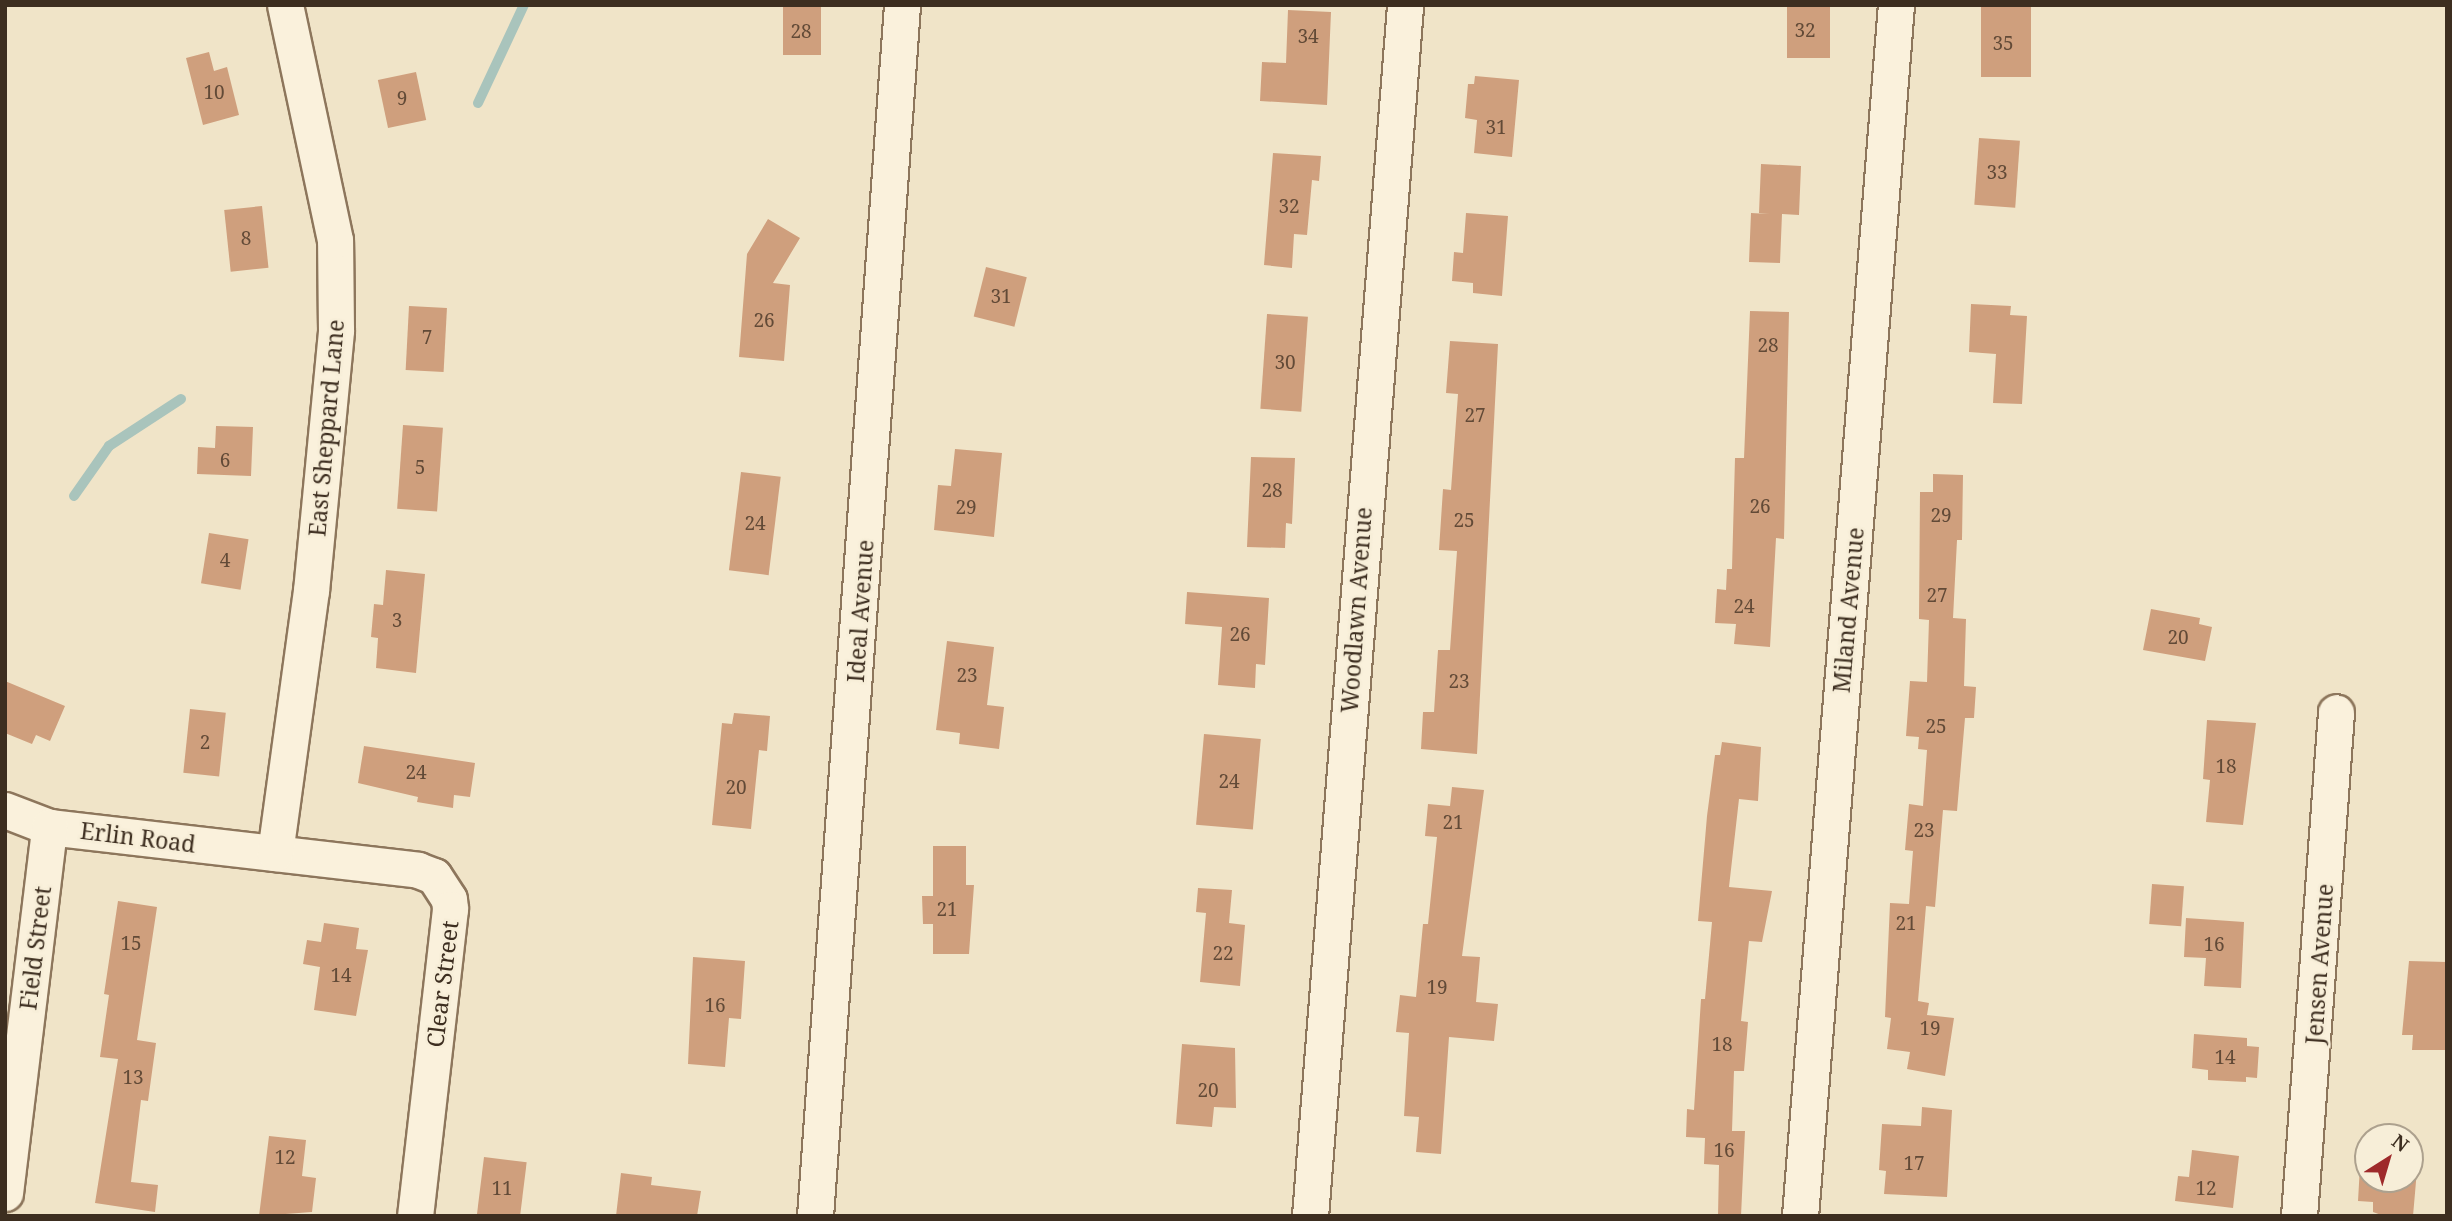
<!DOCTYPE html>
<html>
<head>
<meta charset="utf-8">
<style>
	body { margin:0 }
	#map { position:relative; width:2452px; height:1221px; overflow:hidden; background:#f0e4c8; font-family:"Noto Serif",serif }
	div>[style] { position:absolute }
	.stream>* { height:10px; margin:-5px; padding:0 5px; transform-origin:5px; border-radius:5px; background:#a9c4bc }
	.building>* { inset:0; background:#cf9f7d; transform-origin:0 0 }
	.roads { filter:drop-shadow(2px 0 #8d765c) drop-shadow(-2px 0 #8d765c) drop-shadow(0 2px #8d765c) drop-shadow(0 -2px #8d765c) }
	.street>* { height:35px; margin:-17.5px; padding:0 17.5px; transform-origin:17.5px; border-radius:17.5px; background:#faf1dc }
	span { translate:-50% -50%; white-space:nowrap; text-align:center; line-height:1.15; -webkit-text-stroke:5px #f7eed8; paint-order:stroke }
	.number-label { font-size:19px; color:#624a37 }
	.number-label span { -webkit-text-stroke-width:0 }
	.street-label { font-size:23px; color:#3d2e20 }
	.frame { position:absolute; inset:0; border:7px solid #3d2e20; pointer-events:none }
	.north { position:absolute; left:2354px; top:1123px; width:70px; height:70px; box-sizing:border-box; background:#f7eed8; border:2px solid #ada18e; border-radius:50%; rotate:37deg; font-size:19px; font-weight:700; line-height:28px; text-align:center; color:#3d2e20 }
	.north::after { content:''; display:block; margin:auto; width:24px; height:32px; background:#9e2a2b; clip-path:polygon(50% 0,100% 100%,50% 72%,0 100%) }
</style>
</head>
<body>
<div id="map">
	<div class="stream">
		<i style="left:478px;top:103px;width:108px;rotate:-64.9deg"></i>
		<i style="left:74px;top:496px;width:61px;rotate:-55deg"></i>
		<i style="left:109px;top:446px;width:86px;rotate:-33.1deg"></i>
	</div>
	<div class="building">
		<i style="left:783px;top:5px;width:38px;height:50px"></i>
		<i style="left:1787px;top:5px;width:43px;height:53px"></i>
		<i style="left:1981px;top:5px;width:50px;height:72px"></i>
		<i style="clip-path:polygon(1288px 10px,1331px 12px,1327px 105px,1260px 101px,1262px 62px,1286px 63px)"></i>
		<i style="clip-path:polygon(209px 52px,214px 71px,227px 67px,239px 115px,203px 125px,186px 58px)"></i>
		<i style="left:416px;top:72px;width:49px;height:39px;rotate:78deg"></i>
		<i style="clip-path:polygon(1475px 76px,1519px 80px,1512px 157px,1474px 153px,1477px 120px,1465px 118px,1468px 84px,1474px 84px)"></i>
		<i style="left:1979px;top:138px;width:41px;height:67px;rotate:4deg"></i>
		<i style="clip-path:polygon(1273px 153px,1321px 156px,1319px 181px,1312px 180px,1307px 235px,1294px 234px,1292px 268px,1264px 265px)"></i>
		<i style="clip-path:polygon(1761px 164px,1801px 166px,1799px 215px,1782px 214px,1780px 263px,1749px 262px,1751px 213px,1769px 214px,1759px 213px)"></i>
		<i style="left:262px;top:206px;width:62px;height:38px;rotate:84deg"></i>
		<i style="clip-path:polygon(1466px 213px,1508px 216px,1502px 296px,1473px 293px,1473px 283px,1452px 281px,1454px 252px,1463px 253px)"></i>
		<i style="clip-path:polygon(768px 219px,800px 238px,773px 283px,790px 285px,784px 361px,739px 357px,747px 254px)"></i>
		<i style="left:986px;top:267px;width:42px;height:51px;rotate:14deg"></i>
		<i style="clip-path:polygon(1971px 304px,2011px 306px,2010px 315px,2027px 316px,2022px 404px,1993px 403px,1996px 354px,1969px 352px)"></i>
		<i style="left:409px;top:306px;width:38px;height:64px;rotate:3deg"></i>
		<i style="clip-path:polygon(1750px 311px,1789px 312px,1784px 539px,1776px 538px,1770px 647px,1734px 644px,1736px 624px,1715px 623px,1717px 589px,1726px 590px,1727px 569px,1732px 569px,1735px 458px,1744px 458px)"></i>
		<i style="left:1267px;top:314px;width:41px;height:95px;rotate:4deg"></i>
		<i style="clip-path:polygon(1450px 341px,1498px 344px,1477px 754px,1421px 749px,1423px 712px,1434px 712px,1438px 650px,1450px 650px,1457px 551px,1439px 550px,1443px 489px,1451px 490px,1458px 394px,1446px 393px)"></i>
		<i style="left:403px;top:425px;width:40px;height:84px;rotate:4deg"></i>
		<i style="clip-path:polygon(216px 426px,253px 427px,251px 476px,197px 474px,198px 447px,215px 448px)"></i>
		<i style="clip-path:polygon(955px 449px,1002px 453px,994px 537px,934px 530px,938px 485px,951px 486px)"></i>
		<i style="clip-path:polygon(1251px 457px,1295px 458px,1292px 524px,1286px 523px,1285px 548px,1247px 547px)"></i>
		<i style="left:741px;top:472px;width:40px;height:99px;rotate:7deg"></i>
		<i style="clip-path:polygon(1933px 474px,1963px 475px,1962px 540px,1957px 540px,1953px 618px,1966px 619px,1964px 686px,1976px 687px,1974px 718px,1965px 718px,1957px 811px,1943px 810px,1935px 907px,1926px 906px,1918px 1001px,1929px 1003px,1927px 1015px,1954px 1018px,1945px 1076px,1907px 1069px,1910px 1052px,1887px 1049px,1891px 1018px,1885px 1017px,1890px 903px,1909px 904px,1913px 851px,1905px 850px,1909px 804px,1923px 806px,1927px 750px,1918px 749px,1919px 737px,1906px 736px,1910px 681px,1927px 682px,1929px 620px,1919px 619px,1920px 492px,1933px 492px)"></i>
		<i style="left:209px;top:533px;width:40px;height:51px;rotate:9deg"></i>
		<i style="clip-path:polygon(386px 570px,425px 574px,416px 673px,376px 668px,378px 638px,371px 637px,374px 604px,383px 605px)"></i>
		<i style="clip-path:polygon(1187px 592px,1269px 598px,1265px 665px,1256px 664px,1255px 688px,1218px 685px,1222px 627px,1185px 624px)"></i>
		<i style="clip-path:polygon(2151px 609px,2200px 618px,2199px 624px,2212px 627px,2205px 661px,2143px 650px)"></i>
		<i style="clip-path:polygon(947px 641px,994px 647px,987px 705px,1004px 707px,999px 749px,959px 744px,960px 733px,936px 730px)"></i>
		<i style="clip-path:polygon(5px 681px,65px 706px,50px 741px,36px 735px,32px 744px,5px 733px)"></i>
		<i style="left:190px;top:709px;width:36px;height:64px;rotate:6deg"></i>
		<i style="clip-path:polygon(734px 713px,770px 716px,767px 751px,759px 750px,751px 829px,712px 825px,722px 723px,732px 724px)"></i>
		<i style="clip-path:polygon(2207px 720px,2256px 723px,2243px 825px,2206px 822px,2210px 780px,2203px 779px)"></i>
		<i style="left:1204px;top:734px;width:57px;height:91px;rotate:5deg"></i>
		<i style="clip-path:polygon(1722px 742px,1761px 747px,1758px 801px,1739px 799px,1729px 887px,1772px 891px,1762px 942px,1749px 941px,1741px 1021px,1748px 1022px,1744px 1071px,1734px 1071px,1732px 1131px,1745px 1131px,1741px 1216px,1718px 1216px,1719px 1165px,1704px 1164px,1705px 1138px,1686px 1137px,1687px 1109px,1694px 1110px,1701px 999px,1705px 999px,1712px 922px,1698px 921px,1707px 816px,1715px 755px,1720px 755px)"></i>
		<i style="clip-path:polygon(364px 746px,475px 763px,470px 797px,454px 795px,453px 808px,417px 802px,418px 797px,358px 783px)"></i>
		<i style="clip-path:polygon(1452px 787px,1484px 790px,1462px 956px,1480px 957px,1476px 1002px,1498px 1004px,1494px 1041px,1449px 1037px,1441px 1154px,1416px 1152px,1419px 1117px,1404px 1116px,1409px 1033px,1396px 1032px,1400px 995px,1416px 997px,1423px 924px,1428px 924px,1437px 837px,1425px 836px,1428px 804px,1450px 806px)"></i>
		<i style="clip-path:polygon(933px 846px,966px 846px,966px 885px,974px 885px,969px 954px,933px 954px,933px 924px,923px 924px,922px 896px,933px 896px)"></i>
		<i style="left:2152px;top:884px;width:32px;height:40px;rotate:4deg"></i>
		<i style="clip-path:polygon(1198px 888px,1232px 890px,1229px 923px,1245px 925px,1240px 986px,1200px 982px,1206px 913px,1196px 912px)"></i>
		<i style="clip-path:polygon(118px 901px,157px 907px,137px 1040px,156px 1043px,148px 1101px,141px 1100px,131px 1182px,158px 1185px,155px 1212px,95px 1203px,118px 1059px,100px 1057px,109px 995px,104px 994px)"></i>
		<i style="clip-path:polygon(2186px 918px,2244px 922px,2241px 988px,2204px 986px,2206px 958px,2184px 957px)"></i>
		<i style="clip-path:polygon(324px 923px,359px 928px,356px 949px,368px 950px,356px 1016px,314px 1010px,320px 967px,303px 964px,307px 940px,321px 942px)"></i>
		<i style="clip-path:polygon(693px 957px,745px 961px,741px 1019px,729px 1018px,725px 1067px,688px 1064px)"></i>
		<i style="clip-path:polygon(2409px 961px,2447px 962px,2447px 1050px,2412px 1050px,2413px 1035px,2402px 1035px)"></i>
		<i style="clip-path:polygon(2194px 1034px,2247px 1038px,2247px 1046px,2259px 1047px,2257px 1078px,2246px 1077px,2246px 1082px,2208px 1080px,2208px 1070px,2192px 1068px)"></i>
		<i style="clip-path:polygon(1182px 1044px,1235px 1048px,1236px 1108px,1214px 1107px,1212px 1127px,1176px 1124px)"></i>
		<i style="clip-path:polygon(1922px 1107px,1952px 1110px,1947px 1197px,1884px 1194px,1886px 1171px,1879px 1170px,1882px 1124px,1921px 1126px)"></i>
		<i style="clip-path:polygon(269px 1136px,306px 1140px,302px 1176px,316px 1178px,312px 1212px,259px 1216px)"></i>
		<i style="clip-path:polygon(2192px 1150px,2239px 1156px,2233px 1208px,2175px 1201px,2178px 1176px,2189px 1177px)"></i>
		<i style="left:484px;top:1157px;width:43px;height:59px;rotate:7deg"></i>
		<i style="clip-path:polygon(2360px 1166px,2368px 1167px,2368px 1179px,2410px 1179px,2410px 1170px,2417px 1170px,2413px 1216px,2384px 1216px,2373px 1212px,2373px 1202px,2358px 1201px)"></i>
		<i style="clip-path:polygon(621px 1173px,652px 1177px,651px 1185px,701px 1191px,697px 1216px,616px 1216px)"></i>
	</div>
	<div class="roads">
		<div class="street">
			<i style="left:5px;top:810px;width:47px;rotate:21.1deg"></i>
			<i style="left:49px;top:827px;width:371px;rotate:6.6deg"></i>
			<i style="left:418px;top:870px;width:17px;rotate:21deg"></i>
			<i style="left:434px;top:876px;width:27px;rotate:57deg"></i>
			<i style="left:449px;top:899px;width:10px;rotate:84deg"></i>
			<i style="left:450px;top:909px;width:309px;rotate:96.5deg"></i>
			<i style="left:275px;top:853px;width:264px;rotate:-82.2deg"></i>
			<i style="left:311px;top:591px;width:262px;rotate:-84.5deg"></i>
			<i style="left:336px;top:330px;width:90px;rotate:-90.6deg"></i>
			<i style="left:335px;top:240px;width:240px;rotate:-102deg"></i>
			<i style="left:5px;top:1193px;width:369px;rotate:-83.1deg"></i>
			<i style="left:815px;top:1216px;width:1214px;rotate:-85.89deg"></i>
			<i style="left:1310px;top:1216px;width:1215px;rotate:-85.51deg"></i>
			<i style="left:1800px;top:1216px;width:1215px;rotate:-85.47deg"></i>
			<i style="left:2299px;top:1216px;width:505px;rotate:-85.8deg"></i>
		</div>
	</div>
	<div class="number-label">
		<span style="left:1805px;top:31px">32</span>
		<span style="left:801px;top:32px">28</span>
		<span style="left:1308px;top:37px">34</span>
		<span style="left:2003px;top:44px">35</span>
		<span style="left:214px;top:93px">10</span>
		<span style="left:402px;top:99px">9</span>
		<span style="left:1496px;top:128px">31</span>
		<span style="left:1997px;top:173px">33</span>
		<span style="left:1289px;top:207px">32</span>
		<span style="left:246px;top:239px">8</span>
		<span style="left:1001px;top:297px">31</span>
		<span style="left:764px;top:321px">26</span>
		<span style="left:427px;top:338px">7</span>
		<span style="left:1768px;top:346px">28</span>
		<span style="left:1285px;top:363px">30</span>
		<span style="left:1475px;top:416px">27</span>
		<span style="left:225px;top:461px">6</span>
		<span style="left:420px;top:468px">5</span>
		<span style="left:1272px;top:491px">28</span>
		<span style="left:1760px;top:507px">26</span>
		<span style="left:966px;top:508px">29</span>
		<span style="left:1941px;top:516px">29</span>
		<span style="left:1464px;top:521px">25</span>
		<span style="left:755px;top:524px">24</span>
		<span style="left:225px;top:561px">4</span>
		<span style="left:1937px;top:596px">27</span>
		<span style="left:1744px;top:607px">24</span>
		<span style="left:397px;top:621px">3</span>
		<span style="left:1240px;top:635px">26</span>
		<span style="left:2178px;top:638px">20</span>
		<span style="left:967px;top:676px">23</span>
		<span style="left:1459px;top:682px">23</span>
		<span style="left:1936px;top:727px">25</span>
		<span style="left:205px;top:743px">2</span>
		<span style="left:2226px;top:767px">18</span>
		<span style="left:416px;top:773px">24</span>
		<span style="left:1229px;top:782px">24</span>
		<span style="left:736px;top:788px">20</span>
		<span style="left:1453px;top:823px">21</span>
		<span style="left:1924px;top:831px">23</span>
		<span style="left:947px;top:910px">21</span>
		<span style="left:1906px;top:924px">21</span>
		<span style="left:131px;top:944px">15</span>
		<span style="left:2214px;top:945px">16</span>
		<span style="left:1223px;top:954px">22</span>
		<span style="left:341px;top:976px">14</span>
		<span style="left:1437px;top:988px">19</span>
		<span style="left:715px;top:1006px">16</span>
		<span style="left:1930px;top:1029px">19</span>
		<span style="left:1722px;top:1045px">18</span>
		<span style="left:2225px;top:1058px">14</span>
		<span style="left:133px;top:1078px">13</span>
		<span style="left:1208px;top:1091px">20</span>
		<span style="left:1724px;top:1151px">16</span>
		<span style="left:285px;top:1158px">12</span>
		<span style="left:1914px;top:1164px">17</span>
		<span style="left:502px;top:1189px">11</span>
		<span style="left:2206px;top:1189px">12</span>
	</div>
	<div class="street-label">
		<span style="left:326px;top:428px;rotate:-85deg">East Sheppard Lane</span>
		<span style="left:1356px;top:610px;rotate:-86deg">Woodlawn Avenue</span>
		<span style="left:1848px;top:610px;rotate:-85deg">Miland Avenue</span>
		<span style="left:860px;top:611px;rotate:-86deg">Ideal Avenue</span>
		<span style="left:138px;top:837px;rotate:7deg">Erlin Road</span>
		<span style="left:35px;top:948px;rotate:-83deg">Field Street</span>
		<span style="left:2319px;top:964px;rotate:-86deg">Jensen Avenue</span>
		<span style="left:442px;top:984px;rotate:-83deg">Clear Street</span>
	</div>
	<div class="frame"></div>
	<div class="north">N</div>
</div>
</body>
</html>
